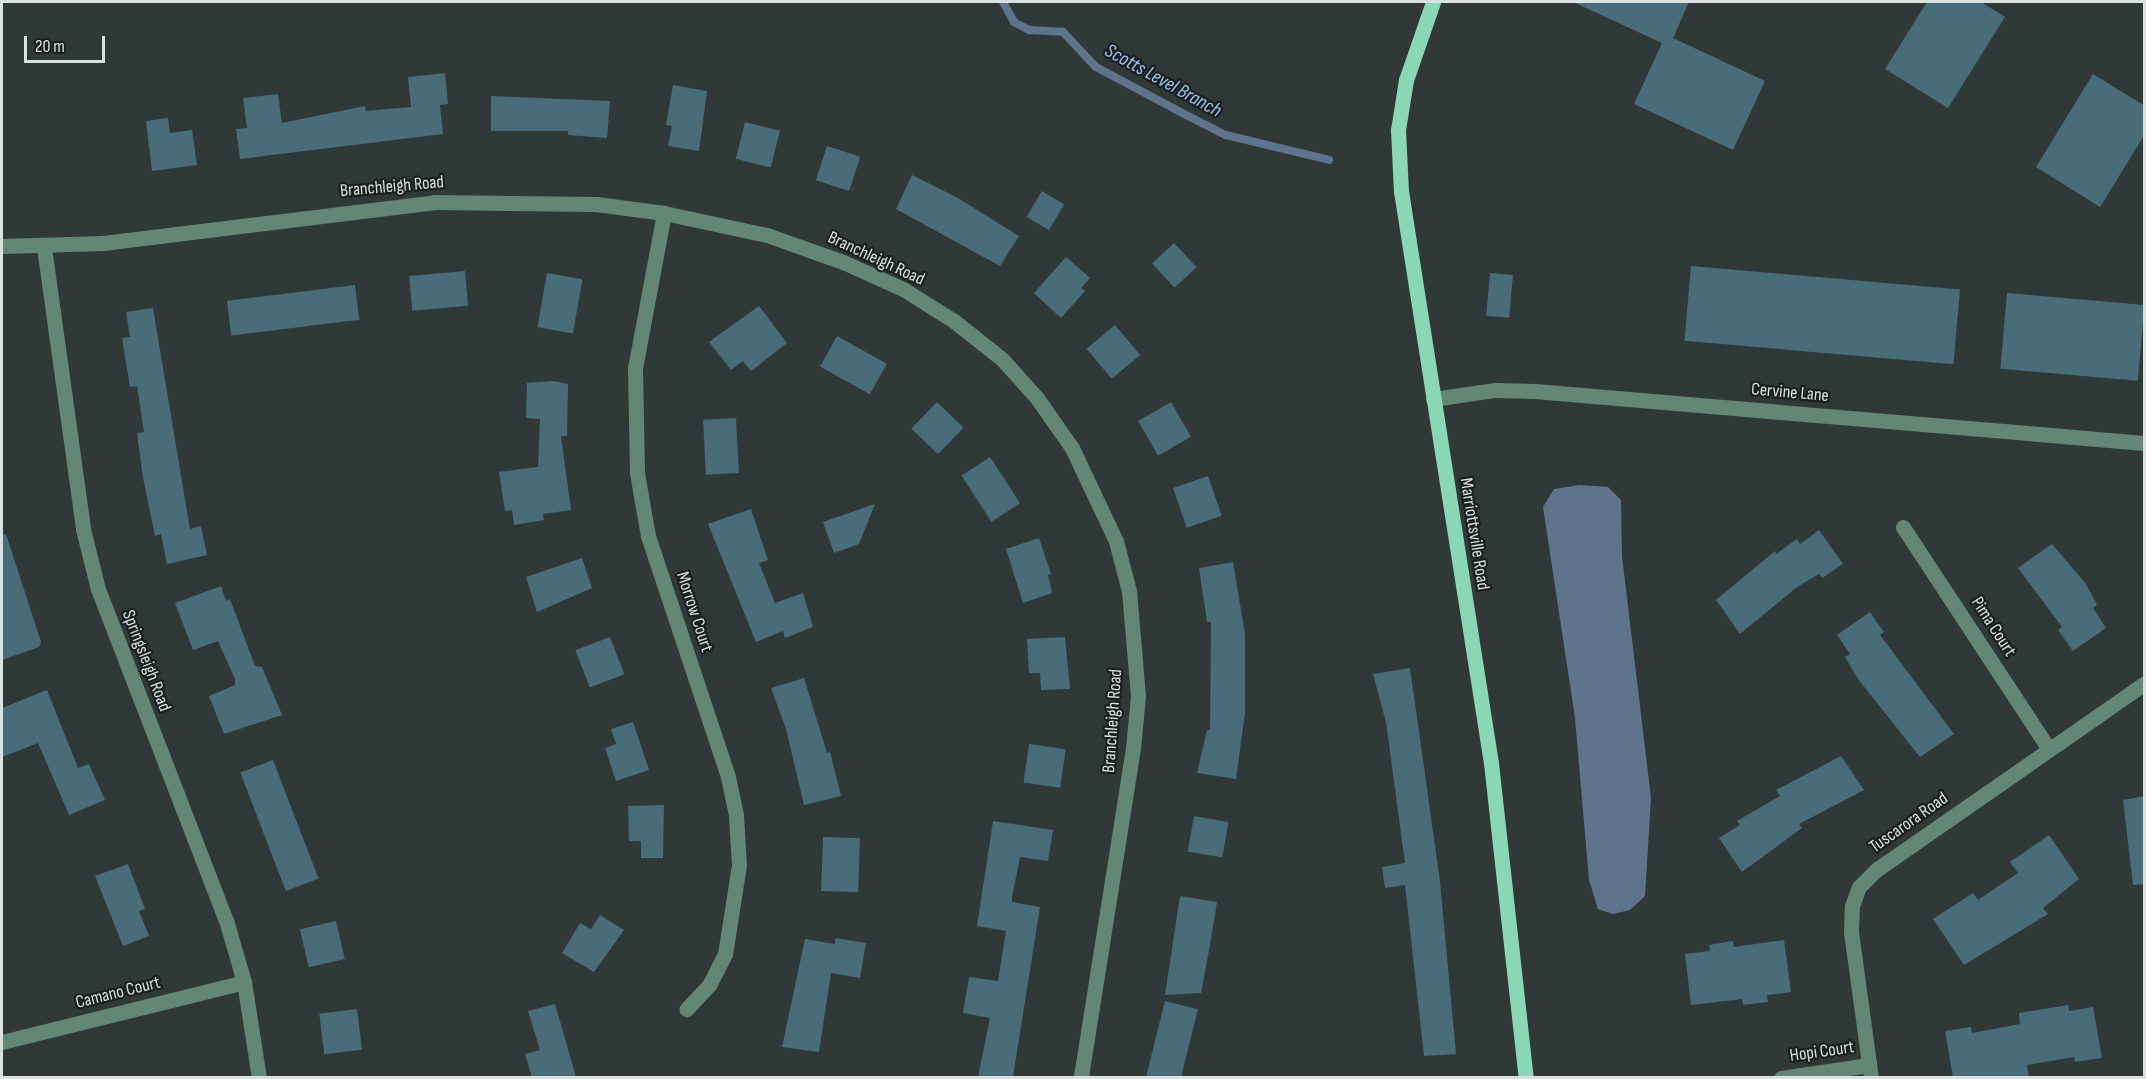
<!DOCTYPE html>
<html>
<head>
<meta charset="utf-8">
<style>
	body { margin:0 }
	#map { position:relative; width:2146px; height:1079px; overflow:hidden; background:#313838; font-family:"Sofia Sans Condensed",sans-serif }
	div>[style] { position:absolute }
	.water>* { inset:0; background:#5e748c }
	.stream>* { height:8px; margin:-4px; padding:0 4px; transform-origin:4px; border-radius:4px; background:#5e748c }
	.building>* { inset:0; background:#496c79; transform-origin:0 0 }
	.minor>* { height:15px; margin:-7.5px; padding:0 7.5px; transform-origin:7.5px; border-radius:7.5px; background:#638777 }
	.major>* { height:15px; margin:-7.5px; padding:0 7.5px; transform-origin:7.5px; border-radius:7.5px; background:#8ad7b7 }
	span { translate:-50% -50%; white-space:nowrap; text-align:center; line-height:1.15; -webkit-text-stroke:4.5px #1c1f1f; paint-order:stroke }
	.street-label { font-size:18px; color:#dbe0e0 }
	.water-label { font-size:20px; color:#9bc4ef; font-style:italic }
	.frame { position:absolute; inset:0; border:3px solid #dbe0e0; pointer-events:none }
	.scale { position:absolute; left:24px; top:36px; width:81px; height:27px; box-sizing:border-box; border:3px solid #dbe0e0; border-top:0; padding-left:8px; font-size:18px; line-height:21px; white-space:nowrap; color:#dbe0e0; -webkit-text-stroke:4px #1c1f1f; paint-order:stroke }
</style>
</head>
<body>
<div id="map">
	<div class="water">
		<i style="clip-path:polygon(1580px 485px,1608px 487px,1621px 500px,1622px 556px,1651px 798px,1645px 896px,1630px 910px,1613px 914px,1598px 909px,1589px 880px,1575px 718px,1543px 507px,1554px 489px)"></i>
	</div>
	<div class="stream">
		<i style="left:1003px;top:2px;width:23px;rotate:61deg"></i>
		<i style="left:1014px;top:22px;width:17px;rotate:28deg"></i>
		<i style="left:1029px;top:30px;width:34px;rotate:3deg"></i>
		<i style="left:1063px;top:32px;width:48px;rotate:46.7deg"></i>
		<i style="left:1096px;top:67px;width:109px;rotate:28deg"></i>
		<i style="left:1192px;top:118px;width:38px;rotate:27deg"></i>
		<i style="left:1226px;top:135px;width:106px;rotate:13.6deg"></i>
	</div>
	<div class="building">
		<i style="clip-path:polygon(1573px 2px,1689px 2px,1673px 38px,1765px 81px,1733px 150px,1634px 104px,1662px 43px)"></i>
		<i style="clip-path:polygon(1927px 2px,1981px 2px,2005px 17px,1948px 108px,1885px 69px)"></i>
		<i style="clip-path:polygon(445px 73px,448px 104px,440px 105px,443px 134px,240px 159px,236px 129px,247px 128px,243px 98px,278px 94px,282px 123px,365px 106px,366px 111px,411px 107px,408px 77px)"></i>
		<i style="clip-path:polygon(2093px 74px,2145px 106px,2145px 134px,2100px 207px,2036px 167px)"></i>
		<i style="clip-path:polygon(673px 85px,707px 91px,699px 151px,668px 146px,672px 126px,666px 125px)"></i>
		<i style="clip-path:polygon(491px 96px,610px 101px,607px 138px,568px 135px,568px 131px,491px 131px)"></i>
		<i style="clip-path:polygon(168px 118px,170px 133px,192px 130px,197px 165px,152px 171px,146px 121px)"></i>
		<i style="left:745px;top:122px;width:36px;height:38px;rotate:14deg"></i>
		<i style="left:827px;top:146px;width:35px;height:36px;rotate:18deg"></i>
		<i style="clip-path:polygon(912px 175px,958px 198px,1019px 236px,1000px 266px,896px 209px)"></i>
		<i style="left:1042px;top:191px;width:26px;height:30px;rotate:31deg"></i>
		<i style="left:1174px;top:243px;width:33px;height:30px;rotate:47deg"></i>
		<i style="clip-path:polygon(1066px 257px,1090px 278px,1081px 288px,1085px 291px,1061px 318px,1034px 293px)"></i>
		<i style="left:1691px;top:266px;width:270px;height:75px;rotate:5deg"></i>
		<i style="left:465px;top:271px;width:35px;height:56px;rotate:85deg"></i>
		<i style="left:547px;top:273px;width:36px;height:55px;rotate:10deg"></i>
		<i style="left:1490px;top:273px;width:23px;height:43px;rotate:5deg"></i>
		<i style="left:355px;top:285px;width:35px;height:129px;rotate:83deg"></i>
		<i style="left:2007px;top:293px;width:138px;height:76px;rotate:5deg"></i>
		<i style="clip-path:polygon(759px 306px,787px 343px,751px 371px,743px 361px,731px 370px,709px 342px)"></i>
		<i style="clip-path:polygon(153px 308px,190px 529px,201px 526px,207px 555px,167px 564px,161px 534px,155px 536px,143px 478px,137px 433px,144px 432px,137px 386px,130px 387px,122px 338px,130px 337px,126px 312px)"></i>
		<i style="left:1115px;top:325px;width:39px;height:37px;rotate:50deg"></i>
		<i style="left:837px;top:336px;width:57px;height:35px;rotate:29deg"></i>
		<i style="clip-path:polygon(553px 381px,568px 384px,567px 436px,561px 436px,571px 510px,543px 514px,544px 520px,514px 525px,512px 510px,505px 511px,499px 472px,538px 467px,540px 419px,526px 418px,527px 383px)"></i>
		<i style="left:937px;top:402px;width:37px;height:37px;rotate:44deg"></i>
		<i style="left:1171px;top:402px;width:40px;height:38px;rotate:60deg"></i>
		<i style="left:736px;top:418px;width:55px;height:33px;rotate:87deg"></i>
		<i style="left:990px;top:457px;width:55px;height:34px;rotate:57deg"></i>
		<i style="left:1208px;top:476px;width:42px;height:37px;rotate:71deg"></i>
		<i style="clip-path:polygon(875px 504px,859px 544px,834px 553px,823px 522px)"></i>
		<i style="clip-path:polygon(751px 509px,768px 560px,759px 563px,775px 603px,803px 593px,813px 627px,785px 638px,783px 631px,756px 642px,708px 524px)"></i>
		<i style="clip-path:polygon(1819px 530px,1843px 564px,1822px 578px,1819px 574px,1797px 587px,1740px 634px,1716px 600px,1775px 551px,1776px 554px,1797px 539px,1800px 544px)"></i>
		<i style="clip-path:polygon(6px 534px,41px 642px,39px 647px,2px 660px,2px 535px)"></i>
		<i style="clip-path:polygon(1039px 538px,1051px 574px,1048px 575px,1052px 593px,1023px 603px,1006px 549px)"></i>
		<i style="clip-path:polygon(2052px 544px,2086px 584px,2097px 605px,2093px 608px,2106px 628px,2073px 651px,2058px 630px,2062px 627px,2018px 568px)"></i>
		<i style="clip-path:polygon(582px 558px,592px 588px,537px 612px,526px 577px)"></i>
		<i style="clip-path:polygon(1233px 562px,1245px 634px,1245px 713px,1236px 779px,1197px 773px,1207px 730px,1210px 730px,1211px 622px,1207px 622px,1199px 568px)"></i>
		<i style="clip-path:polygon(221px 586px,226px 601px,230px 599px,255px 666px,262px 667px,282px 715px,224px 734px,209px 696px,235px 685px,235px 679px,218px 641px,193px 650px,175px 603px)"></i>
		<i style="clip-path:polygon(1870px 612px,1884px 632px,1880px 635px,1954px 734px,1920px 757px,1858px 679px,1845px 657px,1850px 654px,1837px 635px)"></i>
		<i style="left:610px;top:637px;width:40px;height:37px;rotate:69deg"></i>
		<i style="clip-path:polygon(1065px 637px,1070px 689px,1041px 690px,1040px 673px,1029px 673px,1027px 639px)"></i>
		<i style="clip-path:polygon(1410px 668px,1440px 881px,1456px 1054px,1424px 1056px,1405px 885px,1385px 888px,1382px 867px,1405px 863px,1386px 722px,1373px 674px)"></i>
		<i style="clip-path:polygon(804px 678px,827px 753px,830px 752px,841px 796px,804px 805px,786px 729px,771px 688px)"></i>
		<i style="clip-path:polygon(47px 690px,78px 768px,89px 764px,105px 800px,69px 815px,38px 743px,2px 757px,2px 708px)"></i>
		<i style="clip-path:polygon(633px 722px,649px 770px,616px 781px,605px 748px,616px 744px,611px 729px)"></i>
		<i style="left:1029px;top:744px;width:37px;height:39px;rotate:8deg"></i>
		<i style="clip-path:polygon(1841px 756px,1864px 790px,1799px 824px,1802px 828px,1742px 872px,1719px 838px,1740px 825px,1737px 821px,1780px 796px,1776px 790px)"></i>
		<i style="left:273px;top:760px;width:127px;height:35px;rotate:69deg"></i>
		<i style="clip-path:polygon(2145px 796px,2145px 884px,2133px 885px,2123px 800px)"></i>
		<i style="clip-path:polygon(664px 805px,663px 858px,641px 858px,641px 841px,629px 841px,628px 806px)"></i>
		<i style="left:1194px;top:816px;width:35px;height:36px;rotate:10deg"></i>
		<i style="clip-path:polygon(993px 821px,1053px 830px,1048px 861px,1020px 857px,1012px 897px,1012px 902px,1040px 907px,1013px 1077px,978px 1077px,990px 1018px,963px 1013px,969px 977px,998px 981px,1006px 931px,977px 926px)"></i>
		<i style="clip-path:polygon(2049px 835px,2079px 879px,2043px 908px,2048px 914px,1964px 965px,1933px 919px,1973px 893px,1978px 900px,2018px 873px,2010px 862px)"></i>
		<i style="left:823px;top:837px;width:37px;height:54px;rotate:2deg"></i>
		<i style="clip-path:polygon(128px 864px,145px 909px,139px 911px,149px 936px,123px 946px,95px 876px)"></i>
		<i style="clip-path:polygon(1180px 896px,1217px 902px,1210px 945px,1201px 993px,1165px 995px)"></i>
		<i style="clip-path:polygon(600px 915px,624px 930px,594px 972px,562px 953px,580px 923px,591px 929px)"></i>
		<i style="left:336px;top:921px;width:39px;height:37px;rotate:77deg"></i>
		<i style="clip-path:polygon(835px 938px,866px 943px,860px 978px,831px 973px,819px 1052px,782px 1047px,805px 939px,835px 944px)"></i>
		<i style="clip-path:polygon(1784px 940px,1791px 992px,1767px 995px,1768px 1002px,1743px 1005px,1742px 999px,1691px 1005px,1685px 954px,1710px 951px,1709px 945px,1733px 941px,1734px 947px)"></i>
		<i style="left:1165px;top:1001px;width:34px;height:77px;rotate:14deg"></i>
		<i style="clip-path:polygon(555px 1004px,576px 1077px,532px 1077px,525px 1054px,540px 1050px,528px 1011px)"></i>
		<i style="clip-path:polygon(2068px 1005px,2069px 1011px,2093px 1007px,2102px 1058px,2075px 1062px,2074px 1057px,2027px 1065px,2029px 1077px,1953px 1077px,1945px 1031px,1971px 1027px,1972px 1033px,2020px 1024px,2019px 1013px)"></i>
		<i style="left:357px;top:1009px;width:41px;height:38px;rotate:83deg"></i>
	</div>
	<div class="minor">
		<i style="left:664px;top:213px;width:158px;rotate:100.6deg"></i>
		<i style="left:635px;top:368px;width:105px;rotate:88.9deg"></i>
		<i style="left:637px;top:473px;width:64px;rotate:80.1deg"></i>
		<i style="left:648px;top:536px;width:254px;rotate:71.6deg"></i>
		<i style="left:728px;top:777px;width:39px;rotate:78deg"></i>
		<i style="left:736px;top:815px;width:50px;rotate:86.6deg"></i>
		<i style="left:739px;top:865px;width:90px;rotate:98.9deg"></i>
		<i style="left:725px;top:954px;width:35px;rotate:117deg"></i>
		<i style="left:709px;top:985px;width:33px;rotate:133deg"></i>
		<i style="left:2px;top:246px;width:101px;rotate:-1.7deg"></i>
		<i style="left:103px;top:243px;width:335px;rotate:-7deg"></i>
		<i style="left:435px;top:202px;width:161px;rotate:0.7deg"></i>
		<i style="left:596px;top:204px;width:69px;rotate:7.5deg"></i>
		<i style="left:664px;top:213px;width:105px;rotate:12.1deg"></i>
		<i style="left:767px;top:235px;width:81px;rotate:19.6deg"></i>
		<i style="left:843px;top:262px;width:66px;rotate:24.2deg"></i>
		<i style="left:903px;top:289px;width:60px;rotate:32.1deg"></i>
		<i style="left:954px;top:321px;width:61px;rotate:38.4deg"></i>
		<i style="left:1002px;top:359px;width:52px;rotate:48.1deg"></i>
		<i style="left:1037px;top:398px;width:61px;rotate:55deg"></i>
		<i style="left:1072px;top:448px;width:103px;rotate:64.7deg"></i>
		<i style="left:1116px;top:541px;width:52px;rotate:75.4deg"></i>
		<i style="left:1129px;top:591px;width:105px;rotate:85.1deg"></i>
		<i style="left:1138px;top:696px;width:52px;rotate:95.5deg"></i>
		<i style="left:1133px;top:748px;width:334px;rotate:99deg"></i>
		<i style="left:44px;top:247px;width:285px;rotate:82.1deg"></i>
		<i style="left:83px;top:529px;width:62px;rotate:76deg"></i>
		<i style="left:98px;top:589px;width:355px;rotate:68.9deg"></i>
		<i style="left:226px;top:920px;width:65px;rotate:73.8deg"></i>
		<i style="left:244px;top:982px;width:97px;rotate:81.1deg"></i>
		<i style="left:1433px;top:399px;width:63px;rotate:-8.3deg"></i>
		<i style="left:1495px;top:390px;width:40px;rotate:1.4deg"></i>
		<i style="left:1535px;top:391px;width:611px;rotate:4.88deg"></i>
		<i style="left:1903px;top:527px;width:266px;rotate:56.7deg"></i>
		<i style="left:2px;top:1042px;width:249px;rotate:-13.9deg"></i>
		<i style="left:1781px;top:1078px;width:89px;rotate:-8.4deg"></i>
		<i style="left:1871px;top:1078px;width:147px;rotate:-97.8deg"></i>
		<i style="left:1851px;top:932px;width:26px;rotate:-88deg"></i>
		<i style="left:1852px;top:906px;width:20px;rotate:-70deg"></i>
		<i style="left:1859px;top:887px;width:24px;rotate:-45deg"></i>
		<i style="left:1876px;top:870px;width:326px;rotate:-34.8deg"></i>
	</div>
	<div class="major">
		<i style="left:1433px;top:2px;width:83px;rotate:109.1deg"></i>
		<i style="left:1406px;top:80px;width:51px;rotate:99.1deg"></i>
		<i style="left:1398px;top:130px;width:61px;rotate:87.2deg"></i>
		<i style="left:1401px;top:191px;width:579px;rotate:81.06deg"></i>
		<i style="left:1491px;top:763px;width:317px;rotate:83.7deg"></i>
	</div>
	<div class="street-label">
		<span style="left:392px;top:187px;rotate:-5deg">Branchleigh Road</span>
		<span style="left:876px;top:259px;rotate:25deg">Branchleigh Road</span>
		<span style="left:1790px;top:393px;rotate:5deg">Cervine Lane</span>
		<span style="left:1474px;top:534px;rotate:81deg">Marriottsville Road</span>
		<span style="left:694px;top:612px;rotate:72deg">Morrow Court</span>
		<span style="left:1993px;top:627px;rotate:57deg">Pima Court</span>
		<span style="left:146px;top:661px;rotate:69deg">Springsleigh Road</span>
		<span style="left:1113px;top:721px;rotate:-86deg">Branchleigh Road</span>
		<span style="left:1909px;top:823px;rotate:-35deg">Tuscarora Road</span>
		<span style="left:118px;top:993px;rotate:-14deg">Camano Court</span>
		<span style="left:1822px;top:1052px;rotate:-8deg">Hopi Court</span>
	</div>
	<div class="water-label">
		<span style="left:1163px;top:81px;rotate:29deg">Scotts Level Branch</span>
	</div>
	<div class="frame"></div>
	<div class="scale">20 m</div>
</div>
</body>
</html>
